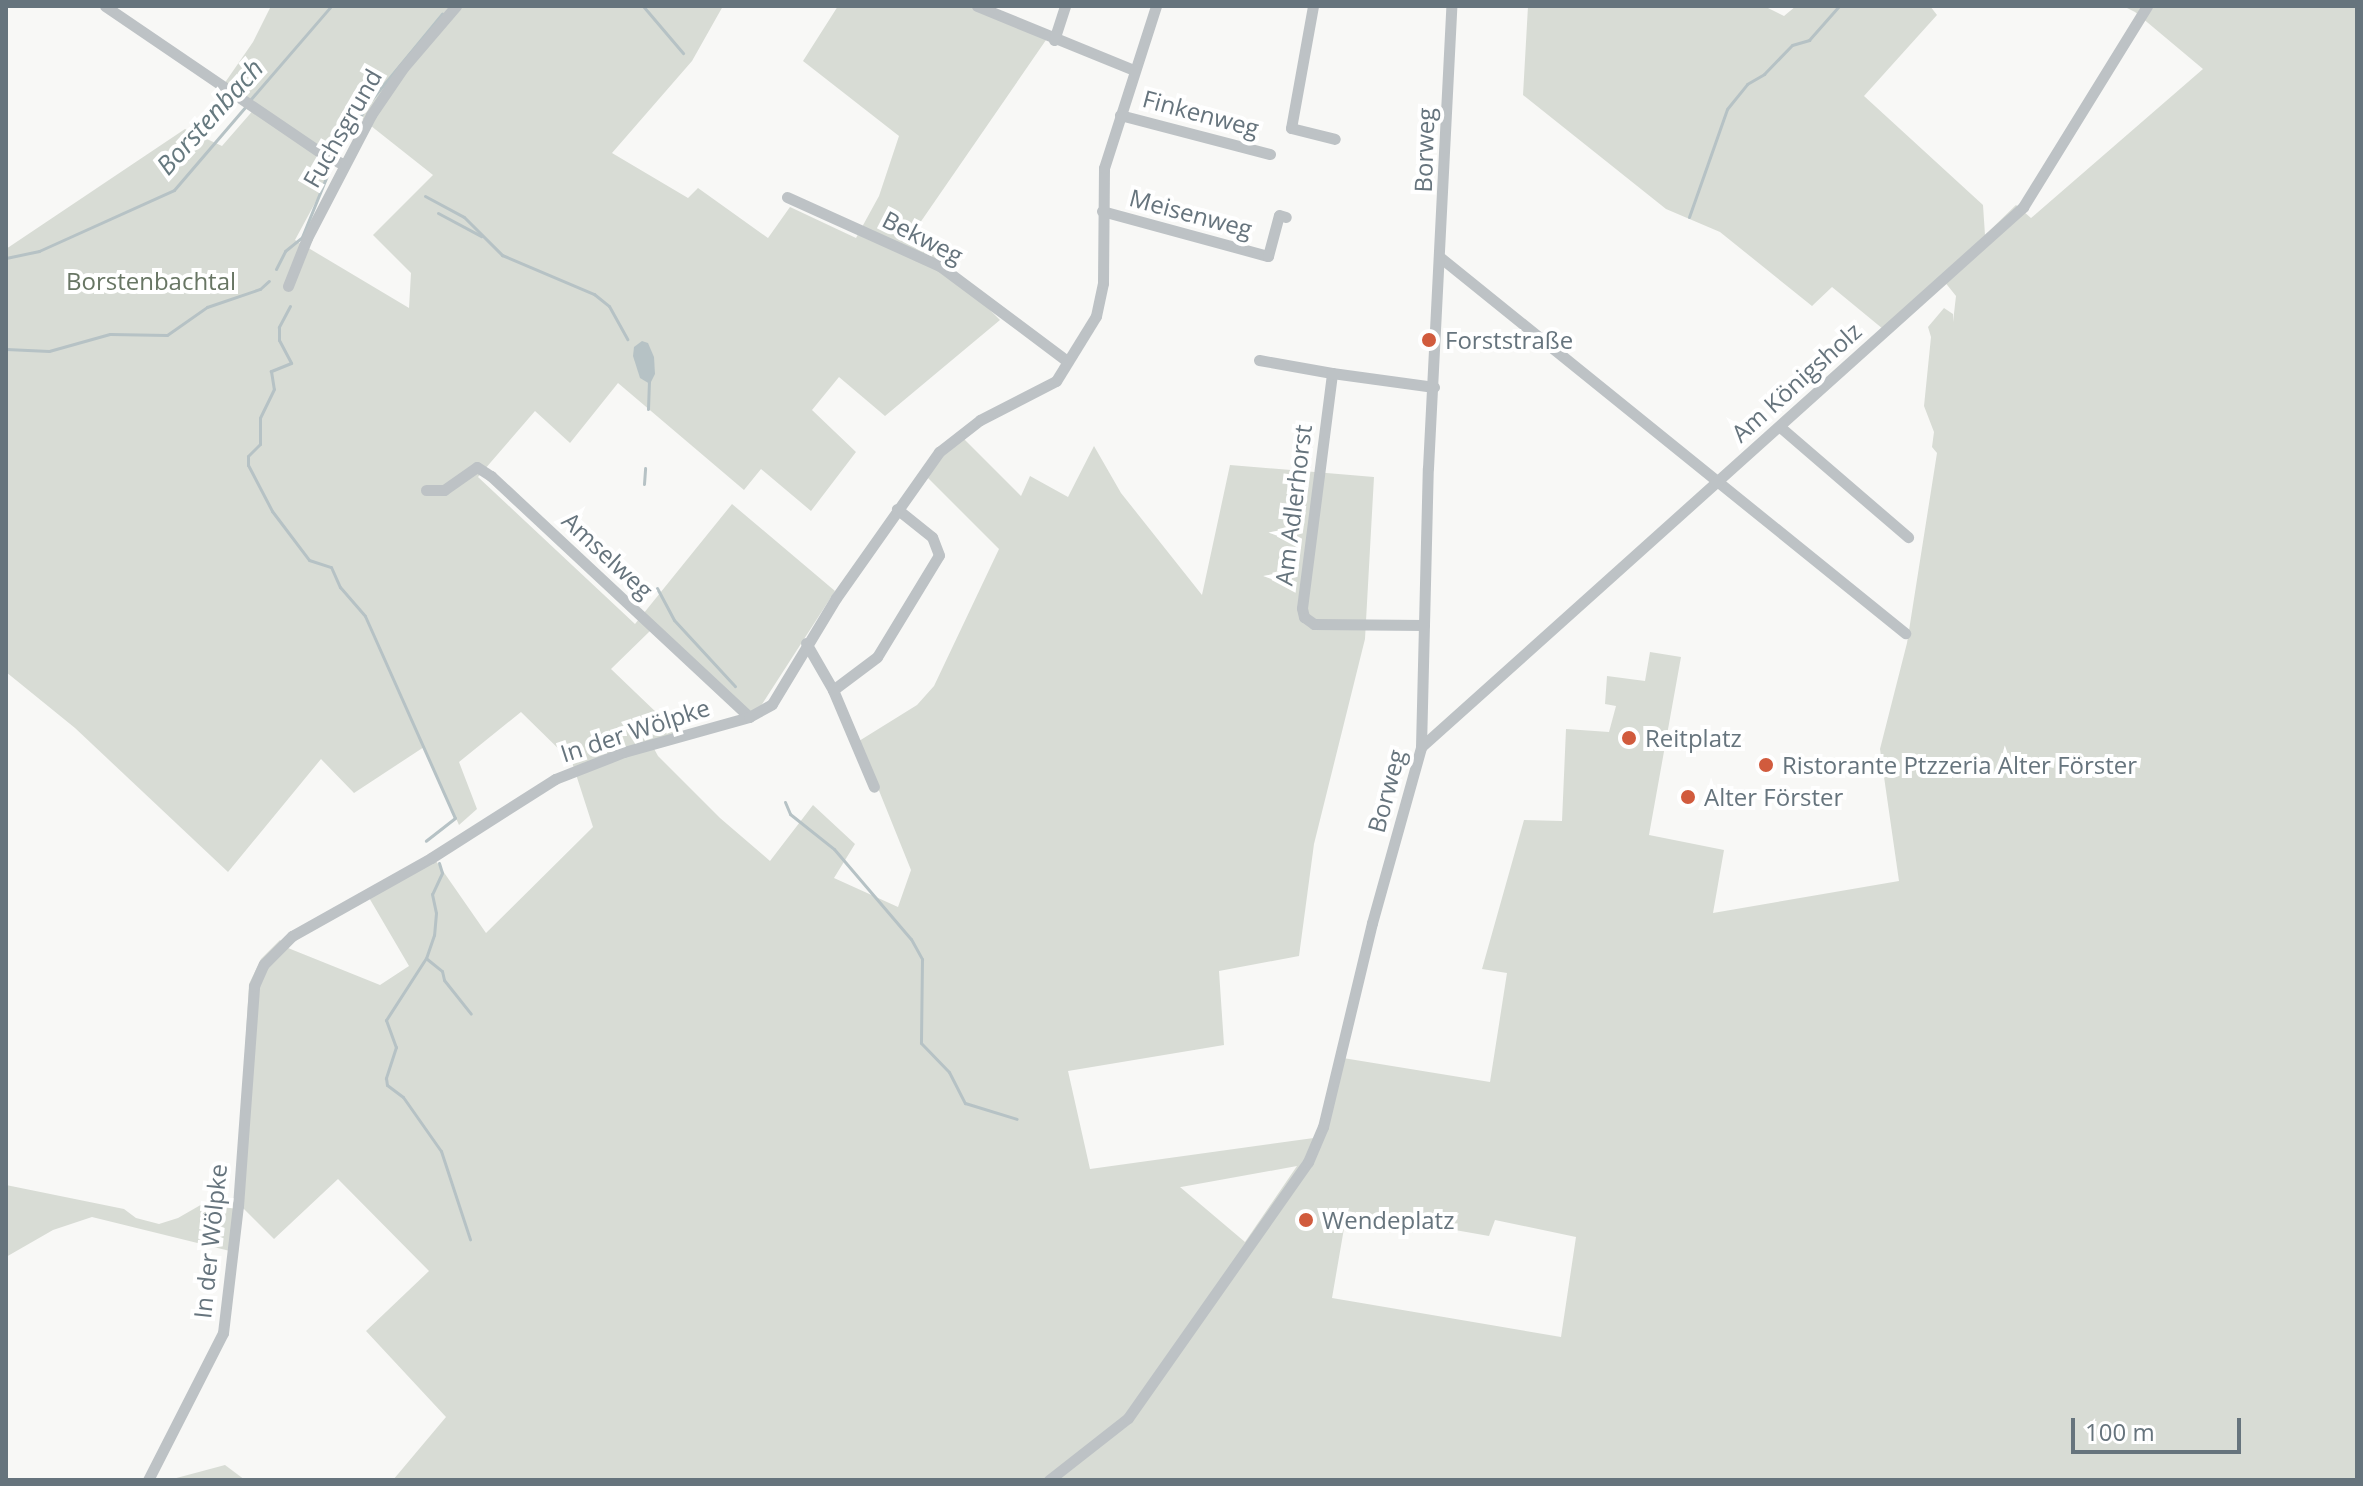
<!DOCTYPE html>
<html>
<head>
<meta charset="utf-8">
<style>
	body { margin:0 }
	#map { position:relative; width:2363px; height:1486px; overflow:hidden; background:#f8f8f6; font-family:"Open Sans",sans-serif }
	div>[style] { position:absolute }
	.green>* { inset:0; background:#d8dcd5 }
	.water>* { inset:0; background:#b6c2c5 }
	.stream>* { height:3px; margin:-1.5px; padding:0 1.5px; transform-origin:1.5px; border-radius:1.5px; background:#b6c2c5 }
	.street>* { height:11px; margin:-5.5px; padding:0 5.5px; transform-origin:5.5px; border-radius:5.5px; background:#bdc2c5 }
	.dots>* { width:22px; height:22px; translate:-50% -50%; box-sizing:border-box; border:4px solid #fff; border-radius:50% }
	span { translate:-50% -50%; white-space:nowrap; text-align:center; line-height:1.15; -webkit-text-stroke:8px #fff; paint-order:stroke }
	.street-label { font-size:24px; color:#66747d }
	.park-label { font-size:24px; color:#687664 }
	.poi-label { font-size:24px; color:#66747d }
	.left { translate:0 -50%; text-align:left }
	.water-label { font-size:26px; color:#66797f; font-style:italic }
	.frame { position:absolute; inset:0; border:8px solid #66747d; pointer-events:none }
	.scale { position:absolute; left:2071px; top:1418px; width:170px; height:36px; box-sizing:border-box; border:4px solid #66747d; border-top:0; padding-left:10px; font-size:24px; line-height:28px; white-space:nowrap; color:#66747d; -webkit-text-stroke:6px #fff; paint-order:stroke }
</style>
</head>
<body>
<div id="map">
	<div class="green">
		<i style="clip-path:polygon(evenodd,271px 6px,723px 6px,692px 61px,612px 153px,688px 198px,698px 188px,768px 238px,790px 207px,856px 238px,879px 196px,899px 136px,803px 61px,838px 6px,973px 6px,1046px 40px,913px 233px,1000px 320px,885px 416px,839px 377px,812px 410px,856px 452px,811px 511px,761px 469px,744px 490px,618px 383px,570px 443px,535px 411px,478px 477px,635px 624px,732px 504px,835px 591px,750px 723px,650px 631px,611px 669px,683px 738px,652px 745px,658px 756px,720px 818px,770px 861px,813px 805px,855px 844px,834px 878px,898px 907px,911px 870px,859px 741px,917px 705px,934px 686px,999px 549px,925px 475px,962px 437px,1021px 496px,1030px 476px,1068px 497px,1094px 446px,1121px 493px,1202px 595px,1230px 465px,1374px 477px,1365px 639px,1314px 844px,1299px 956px,1219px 971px,1224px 1045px,1068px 1071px,1090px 1169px,1321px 1137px,1343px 1058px,1490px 1082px,1507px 973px,1482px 969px,1524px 820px,1562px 821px,1566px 729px,1609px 732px,1616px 706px,1605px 704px,1607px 676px,1645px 681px,1650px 652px,1681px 657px,1649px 835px,1724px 850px,1713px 913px,1899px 881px,1880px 749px,1907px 643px,1937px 453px,1932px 447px,1934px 432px,1924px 406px,1931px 337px,1928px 327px,1944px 308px,1953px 314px,1953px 322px,1956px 296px,1940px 276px,1883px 329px,1832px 287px,1812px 306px,1720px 232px,1666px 209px,1523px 95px,1528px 6px,1764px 6px,1784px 16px,1796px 6px,1930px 6px,1937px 15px,1864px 96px,1983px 205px,1985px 235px,2016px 205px,2031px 218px,2203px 69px,2135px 12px,2123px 6px,2357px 6px,2357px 1480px,393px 1480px,446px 1417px,366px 1331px,429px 1271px,338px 1179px,274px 1239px,242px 1207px,238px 1253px,92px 1217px,53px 1230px,6px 1257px,6px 1185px,124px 1209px,136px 1218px,159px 1224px,178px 1218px,218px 1195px,236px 1203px,249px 984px,261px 959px,280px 940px,288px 948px,380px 985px,409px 966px,368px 896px,436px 861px,486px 933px,593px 827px,572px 762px,521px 712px,459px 762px,477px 809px,459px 825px,424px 747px,354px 793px,321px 759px,228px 872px,75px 728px,6px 672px,6px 249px,185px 129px,222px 146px,256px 107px,224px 84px,253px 42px,271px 6px,361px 118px,433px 175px,373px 235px,411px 273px,409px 308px,295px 240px,361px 118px,271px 6px,1297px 1166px,1245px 1242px,1180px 1187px,1181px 1187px,1297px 1166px,271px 6px,1347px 1211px,1489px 1236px,1495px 1220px,1576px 1237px,1561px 1337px,1332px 1298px,1347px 1211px)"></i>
		<i style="clip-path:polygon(225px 1465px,245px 1480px,169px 1480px)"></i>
	</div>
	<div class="water">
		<i style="clip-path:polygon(642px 341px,648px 343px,654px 357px,655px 374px,650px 384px,640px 378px,633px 356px,634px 347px)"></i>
	</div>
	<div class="stream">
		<i style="left:643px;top:6px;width:62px;rotate:49.6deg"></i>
		<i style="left:250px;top:100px;width:124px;rotate:-49.2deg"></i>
		<i style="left:425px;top:196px;width:44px;rotate:28.3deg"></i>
		<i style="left:464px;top:217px;width:54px;rotate:45deg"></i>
		<i style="left:502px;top:255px;width:100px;rotate:23deg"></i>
		<i style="left:594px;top:294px;width:19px;rotate:39deg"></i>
		<i style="left:609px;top:306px;width:38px;rotate:61deg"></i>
		<i style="left:438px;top:213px;width:49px;rotate:28.1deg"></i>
		<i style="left:1689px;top:217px;width:114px;rotate:-70.6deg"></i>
		<i style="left:1727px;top:109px;width:32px;rotate:-51deg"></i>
		<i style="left:1747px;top:84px;width:20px;rotate:-30deg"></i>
		<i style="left:1764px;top:74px;width:40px;rotate:-46deg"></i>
		<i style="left:1792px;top:45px;width:18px;rotate:-16deg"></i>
		<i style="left:1809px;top:40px;width:45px;rotate:-48.6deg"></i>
		<i style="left:6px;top:258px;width:34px;rotate:-12deg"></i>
		<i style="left:39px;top:251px;width:148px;rotate:-24.3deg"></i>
		<i style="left:174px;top:190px;width:111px;rotate:-49.4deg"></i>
		<i style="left:276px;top:269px;width:20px;rotate:-63deg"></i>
		<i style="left:285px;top:251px;width:22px;rotate:-39deg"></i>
		<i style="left:302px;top:237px;width:93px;rotate:-67.9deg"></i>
		<i style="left:337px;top:151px;width:61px;rotate:-56.3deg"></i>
		<i style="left:371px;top:100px;width:112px;rotate:-50.5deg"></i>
		<i style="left:290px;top:306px;width:24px;rotate:118deg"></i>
		<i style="left:279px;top:327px;width:13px;rotate:90deg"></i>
		<i style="left:279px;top:340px;width:26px;rotate:62deg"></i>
		<i style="left:291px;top:363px;width:22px;rotate:158deg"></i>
		<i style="left:271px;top:371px;width:18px;rotate:81deg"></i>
		<i style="left:274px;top:389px;width:32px;rotate:116deg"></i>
		<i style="left:260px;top:418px;width:26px;rotate:90deg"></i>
		<i style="left:260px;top:444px;width:17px;rotate:135deg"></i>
		<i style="left:248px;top:456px;width:9px;rotate:90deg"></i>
		<i style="left:248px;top:465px;width:52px;rotate:62.4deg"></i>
		<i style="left:272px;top:511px;width:61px;rotate:52.9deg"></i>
		<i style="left:309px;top:560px;width:23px;rotate:18deg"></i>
		<i style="left:331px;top:567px;width:22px;rotate:66deg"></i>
		<i style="left:340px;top:587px;width:38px;rotate:49deg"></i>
		<i style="left:365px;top:616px;width:221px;rotate:66deg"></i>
		<i style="left:455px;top:818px;width:37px;rotate:142deg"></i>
		<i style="left:6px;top:349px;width:43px;rotate:2.7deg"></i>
		<i style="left:49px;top:351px;width:63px;rotate:-15.6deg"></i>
		<i style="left:110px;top:334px;width:57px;rotate:1deg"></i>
		<i style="left:167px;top:335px;width:49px;rotate:-35deg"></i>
		<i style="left:207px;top:307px;width:56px;rotate:-18.8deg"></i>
		<i style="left:260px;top:289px;width:12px;rotate:-42deg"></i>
		<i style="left:648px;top:409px;width:28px;rotate:-88deg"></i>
		<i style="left:644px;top:484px;width:16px;rotate:-86deg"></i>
		<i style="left:657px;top:588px;width:36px;rotate:62deg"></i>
		<i style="left:674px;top:620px;width:90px;rotate:47.3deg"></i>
		<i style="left:785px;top:802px;width:13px;rotate:67deg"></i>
		<i style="left:790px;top:814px;width:56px;rotate:38.5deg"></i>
		<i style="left:834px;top:849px;width:118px;rotate:49.5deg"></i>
		<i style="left:911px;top:939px;width:23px;rotate:61deg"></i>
		<i style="left:922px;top:959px;width:84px;rotate:90.7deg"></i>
		<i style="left:921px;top:1043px;width:40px;rotate:46deg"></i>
		<i style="left:949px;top:1072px;width:35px;rotate:63deg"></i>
		<i style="left:965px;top:1103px;width:54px;rotate:17.1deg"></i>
		<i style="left:439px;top:863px;width:10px;rotate:73deg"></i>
		<i style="left:442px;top:873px;width:23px;rotate:115deg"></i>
		<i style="left:432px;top:894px;width:19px;rotate:78deg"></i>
		<i style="left:436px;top:913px;width:22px;rotate:95deg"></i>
		<i style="left:434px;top:935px;width:24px;rotate:109deg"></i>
		<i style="left:426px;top:958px;width:74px;rotate:122.8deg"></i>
		<i style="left:386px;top:1020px;width:29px;rotate:70deg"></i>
		<i style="left:396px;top:1047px;width:33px;rotate:108deg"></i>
		<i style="left:386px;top:1078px;width:7px;rotate:82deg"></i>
		<i style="left:387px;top:1085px;width:20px;rotate:37deg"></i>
		<i style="left:403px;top:1097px;width:66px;rotate:54.9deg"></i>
		<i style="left:441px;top:1151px;width:93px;rotate:71.8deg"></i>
		<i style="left:427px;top:959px;width:19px;rotate:39deg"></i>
		<i style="left:442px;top:971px;width:9px;rotate:77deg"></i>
		<i style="left:444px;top:980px;width:43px;rotate:51.5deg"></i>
	</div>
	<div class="street">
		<i style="left:105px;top:6px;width:263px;rotate:34.2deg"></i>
		<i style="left:323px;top:154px;width:22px;rotate:27deg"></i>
		<i style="left:977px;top:6px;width:170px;rotate:22.2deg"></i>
		<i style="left:1313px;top:6px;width:124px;rotate:100.2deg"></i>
		<i style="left:1291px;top:128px;width:45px;rotate:14deg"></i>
		<i style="left:1054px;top:40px;width:36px;rotate:-72deg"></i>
		<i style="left:1120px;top:115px;width:155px;rotate:14.6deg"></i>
		<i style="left:787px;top:197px;width:168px;rotate:24.3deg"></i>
		<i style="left:940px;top:266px;width:159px;rotate:36.8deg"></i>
		<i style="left:1102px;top:211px;width:172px;rotate:15.2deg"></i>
		<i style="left:1268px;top:256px;width:42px;rotate:-75deg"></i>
		<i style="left:1279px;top:215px;width:7px;rotate:16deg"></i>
		<i style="left:1441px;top:258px;width:597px;rotate:38.94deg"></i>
		<i style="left:288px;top:286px;width:52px;rotate:-68.4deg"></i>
		<i style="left:307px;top:238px;width:139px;rotate:-62.5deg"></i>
		<i style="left:371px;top:115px;width:57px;rotate:-55.8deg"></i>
		<i style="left:403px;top:68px;width:82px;rotate:-49.5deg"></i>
		<i style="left:1259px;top:360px;width:74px;rotate:10.1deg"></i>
		<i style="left:1780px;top:427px;width:169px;rotate:40.7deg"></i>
		<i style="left:426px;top:490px;width:18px"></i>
		<i style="left:444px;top:490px;width:40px;rotate:-34.9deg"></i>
		<i style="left:477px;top:467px;width:17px;rotate:33deg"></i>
		<i style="left:491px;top:476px;width:353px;rotate:43deg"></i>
		<i style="left:1424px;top:625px;width:110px;rotate:-179.5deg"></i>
		<i style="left:1314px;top:624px;width:12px;rotate:-145deg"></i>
		<i style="left:1304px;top:617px;width:9px;rotate:-103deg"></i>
		<i style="left:1302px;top:608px;width:237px;rotate:-82.7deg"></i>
		<i style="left:1332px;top:373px;width:103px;rotate:7.8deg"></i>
		<i style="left:806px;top:643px;width:54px;rotate:60.1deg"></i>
		<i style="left:833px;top:690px;width:105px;rotate:67.1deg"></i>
		<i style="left:833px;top:690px;width:55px;rotate:-36.9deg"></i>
		<i style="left:877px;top:657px;width:119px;rotate:-58.7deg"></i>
		<i style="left:939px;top:555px;width:19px;rotate:-111deg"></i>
		<i style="left:932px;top:537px;width:45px;rotate:-141.3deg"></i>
		<i style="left:1421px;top:747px;width:809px;rotate:-41.89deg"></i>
		<i style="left:2023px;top:207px;width:236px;rotate:-58.3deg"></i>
		<i style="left:148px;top:1480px;width:165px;rotate:-63deg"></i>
		<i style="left:223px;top:1333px;width:128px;rotate:-83.3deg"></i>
		<i style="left:238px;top:1206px;width:221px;rotate:-85.8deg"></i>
		<i style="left:254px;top:986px;width:24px;rotate:-66deg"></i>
		<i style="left:264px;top:964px;width:40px;rotate:-45deg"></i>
		<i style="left:292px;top:936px;width:159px;rotate:-29.3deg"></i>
		<i style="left:431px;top:858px;width:147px;rotate:-32.5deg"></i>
		<i style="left:555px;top:779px;width:74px;rotate:-21.4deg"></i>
		<i style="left:624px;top:752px;width:130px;rotate:-15.6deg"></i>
		<i style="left:749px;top:717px;width:26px;rotate:-29deg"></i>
		<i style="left:772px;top:704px;width:124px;rotate:-58.9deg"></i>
		<i style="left:836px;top:598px;width:179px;rotate:-54.8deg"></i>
		<i style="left:939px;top:452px;width:52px;rotate:-38deg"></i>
		<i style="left:980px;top:420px;width:85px;rotate:-27.2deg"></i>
		<i style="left:1056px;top:381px;width:76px;rotate:-58.4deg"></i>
		<i style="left:1096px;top:316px;width:34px;rotate:-78deg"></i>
		<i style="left:1103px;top:283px;width:115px;rotate:-89.5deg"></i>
		<i style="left:1104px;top:168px;width:170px;rotate:-72.2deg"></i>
		<i style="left:1049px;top:1480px;width:100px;rotate:-38.1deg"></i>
		<i style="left:1128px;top:1418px;width:313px;rotate:-54.9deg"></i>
		<i style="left:1308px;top:1162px;width:38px;rotate:-67deg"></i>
		<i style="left:1323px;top:1127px;width:210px;rotate:-76.5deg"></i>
		<i style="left:1372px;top:923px;width:183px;rotate:-74.4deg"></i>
		<i style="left:1421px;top:747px;width:279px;rotate:-88.6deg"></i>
		<i style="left:1428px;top:468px;width:463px;rotate:-87.1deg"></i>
	</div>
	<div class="dots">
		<i style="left:1429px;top:340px;background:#d15b3d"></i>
		<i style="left:1629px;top:738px;background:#d15b3d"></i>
		<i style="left:1766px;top:765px;background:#d15b3d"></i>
		<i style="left:1688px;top:797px;background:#d15b3d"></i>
		<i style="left:1306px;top:1220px;background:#d15b3d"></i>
	</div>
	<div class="street-label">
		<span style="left:1201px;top:113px;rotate:15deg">Finkenweg</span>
		<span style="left:342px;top:128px;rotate:-60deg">Fuchsgrund</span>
		<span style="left:1424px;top:150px;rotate:-88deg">Borweg</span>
		<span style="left:1191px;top:213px;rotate:15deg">Meisenweg</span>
		<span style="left:923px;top:237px;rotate:27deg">Bekweg</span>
		<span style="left:1796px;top:382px;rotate:-42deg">Am Königsholz</span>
		<span style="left:1293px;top:505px;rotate:-83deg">Am Adlerhorst</span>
		<span style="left:608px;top:555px;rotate:43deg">Amselweg</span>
		<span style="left:635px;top:730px;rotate:-18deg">In der Wölpke</span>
		<span style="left:1386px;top:791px;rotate:-75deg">Borweg</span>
		<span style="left:210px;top:1241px;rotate:-84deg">In der Wölpke</span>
	</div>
	<div class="park-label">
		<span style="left:151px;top:281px">Borstenbachtal</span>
	</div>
	<div class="poi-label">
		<span class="left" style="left:1445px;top:340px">Forststraße</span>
		<span class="left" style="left:1645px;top:738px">Reitplatz</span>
		<span class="left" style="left:1782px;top:765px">Ristorante Ptzzeria Alter Förster</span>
		<span class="left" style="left:1704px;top:797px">Alter Förster</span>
		<span class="left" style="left:1322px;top:1220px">Wendeplatz</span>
	</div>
	<div class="water-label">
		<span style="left:210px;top:117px;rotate:-48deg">Borstenbach</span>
	</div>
	<div class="frame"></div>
	<div class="scale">100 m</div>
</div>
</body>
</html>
